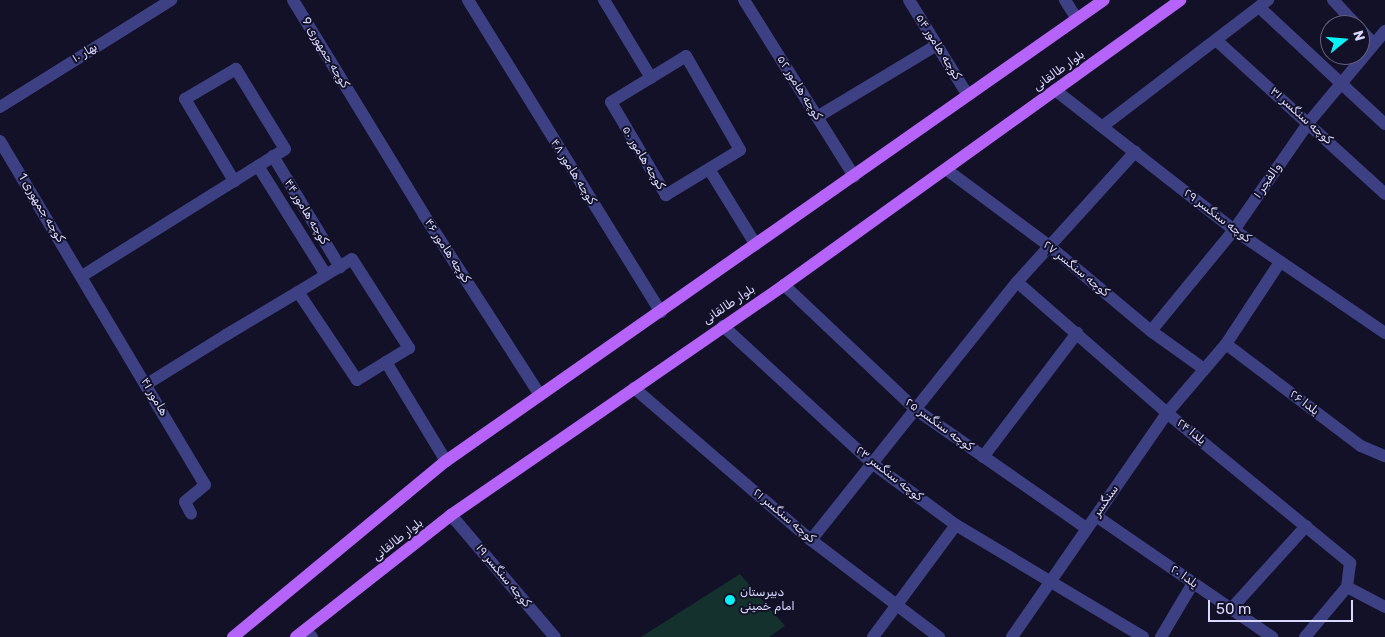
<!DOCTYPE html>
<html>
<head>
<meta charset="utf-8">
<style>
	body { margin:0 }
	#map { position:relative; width:1385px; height:637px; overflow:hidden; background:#121127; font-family:Rubik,Vazirmatn,sans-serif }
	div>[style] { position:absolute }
	.green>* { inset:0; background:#14312d }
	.street>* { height:12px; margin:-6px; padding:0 6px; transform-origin:6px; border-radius:6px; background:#3d4184 }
	.primary>* { height:12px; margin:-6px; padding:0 6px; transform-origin:6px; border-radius:6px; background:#b563f9 }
	.dots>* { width:14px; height:14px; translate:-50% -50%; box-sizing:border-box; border:2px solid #121127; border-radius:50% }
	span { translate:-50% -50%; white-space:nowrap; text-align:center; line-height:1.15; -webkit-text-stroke:4px #121127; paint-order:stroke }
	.street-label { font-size:12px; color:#d9d8fe }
	.poi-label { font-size:12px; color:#d9d8fe }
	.left { translate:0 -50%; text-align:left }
	.north { position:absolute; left:1320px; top:15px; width:50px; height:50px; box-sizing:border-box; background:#121127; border:1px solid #62617d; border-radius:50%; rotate:73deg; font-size:14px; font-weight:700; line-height:20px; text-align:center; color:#d9d8fe }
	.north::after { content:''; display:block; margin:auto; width:18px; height:22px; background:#0bf2f6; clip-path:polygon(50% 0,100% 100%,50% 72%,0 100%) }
	.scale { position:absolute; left:1208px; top:600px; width:145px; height:22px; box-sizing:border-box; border:2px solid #d9d8fe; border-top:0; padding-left:6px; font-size:15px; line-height:18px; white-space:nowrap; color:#d9d8fe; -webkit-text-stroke:4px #121127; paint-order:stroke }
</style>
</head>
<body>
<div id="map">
	<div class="green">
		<i style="clip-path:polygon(740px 574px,785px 626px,769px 637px,641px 637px)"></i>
	</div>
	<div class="street">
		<i style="left:293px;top:0;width:252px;rotate:58.6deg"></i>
		<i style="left:424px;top:215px;width:214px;rotate:57.2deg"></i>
		<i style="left:468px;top:0;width:367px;rotate:58.3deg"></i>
		<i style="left:604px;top:0;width:91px;rotate:58.9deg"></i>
		<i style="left:744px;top:0;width:208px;rotate:58deg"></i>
		<i style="left:909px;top:0;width:110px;rotate:58.3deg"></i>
		<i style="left:1065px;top:0;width:22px;rotate:58deg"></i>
		<i style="left:1333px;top:0;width:34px;rotate:47deg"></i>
		<i style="left:1259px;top:7px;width:172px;rotate:42.9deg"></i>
		<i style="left:1360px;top:29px;width:19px;rotate:47deg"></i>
		<i style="left:1216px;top:40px;width:229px;rotate:42.3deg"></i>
		<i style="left:686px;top:56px;width:108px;rotate:60.1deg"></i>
		<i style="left:740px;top:150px;width:87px;rotate:148.7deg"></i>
		<i style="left:666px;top:195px;width:108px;rotate:-120.6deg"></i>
		<i style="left:611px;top:102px;width:88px;rotate:-31.5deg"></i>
		<i style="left:1055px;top:90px;width:227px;rotate:38deg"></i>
		<i style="left:1234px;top:230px;width:183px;rotate:34.3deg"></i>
		<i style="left:0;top:107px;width:202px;rotate:-32deg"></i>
		<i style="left:817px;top:117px;width:140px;rotate:-31deg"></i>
		<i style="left:1103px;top:126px;width:208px;rotate:-37.4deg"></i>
		<i style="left:0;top:141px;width:400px;rotate:59.2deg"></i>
		<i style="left:205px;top:485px;width:26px;rotate:140deg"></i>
		<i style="left:185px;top:502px;width:13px;rotate:63deg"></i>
		<i style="left:273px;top:156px;width:130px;rotate:58.9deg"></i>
		<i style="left:258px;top:166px;width:128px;rotate:58deg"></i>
		<i style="left:709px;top:169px;width:89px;rotate:58.3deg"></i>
		<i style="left:947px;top:170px;width:126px;rotate:36.6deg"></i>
		<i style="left:1048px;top:245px;width:134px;rotate:39.9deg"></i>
		<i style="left:1151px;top:331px;width:65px;rotate:35.6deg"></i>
		<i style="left:82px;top:276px;width:239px;rotate:-32deg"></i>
		<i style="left:285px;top:149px;width:94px;rotate:-121.5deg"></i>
		<i style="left:236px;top:69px;width:59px;rotate:149.5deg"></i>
		<i style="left:185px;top:99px;width:96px;rotate:59.1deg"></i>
		<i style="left:1017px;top:282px;width:199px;rotate:41.1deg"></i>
		<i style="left:1167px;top:413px;width:237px;rotate:39.3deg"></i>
		<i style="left:1350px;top:563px;width:24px;rotate:97deg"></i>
		<i style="left:784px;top:285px;width:180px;rotate:43.4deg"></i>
		<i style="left:915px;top:409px;width:208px;rotate:34.8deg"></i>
		<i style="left:723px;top:326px;width:204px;rotate:42.6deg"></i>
		<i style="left:873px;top:464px;width:103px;rotate:36.3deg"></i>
		<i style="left:956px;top:525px;width:218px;rotate:30.9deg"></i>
		<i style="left:1151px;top:331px;width:131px;rotate:-50.6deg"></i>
		<i style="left:1234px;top:230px;width:131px;rotate:-55.2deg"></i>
		<i style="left:1309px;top:122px;width:119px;rotate:-50.1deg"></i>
		<i style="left:1226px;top:344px;width:169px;rotate:37.1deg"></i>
		<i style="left:1361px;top:446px;width:26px;rotate:23deg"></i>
		<i style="left:386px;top:362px;width:116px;rotate:58.8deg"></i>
		<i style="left:147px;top:384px;width:93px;rotate:-31.8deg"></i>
		<i style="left:226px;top:335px;width:84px;rotate:-30.8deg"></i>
		<i style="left:298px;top:292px;width:63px;rotate:-31.4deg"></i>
		<i style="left:352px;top:259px;width:106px;rotate:57.4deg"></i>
		<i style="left:409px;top:348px;width:61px;rotate:148.4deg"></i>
		<i style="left:357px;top:380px;width:106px;rotate:-123.8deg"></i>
		<i style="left:634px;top:388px;width:233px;rotate:40.7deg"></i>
		<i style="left:811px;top:540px;width:161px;rotate:37.2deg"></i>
		<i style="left:983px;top:457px;width:156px;rotate:-52.8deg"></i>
		<i style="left:451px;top:515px;width:160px;rotate:49.6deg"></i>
		<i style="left:1096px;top:516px;width:214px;rotate:34.5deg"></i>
		<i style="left:811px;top:540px;width:330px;rotate:-51.4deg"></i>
		<i style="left:1017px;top:282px;width:176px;rotate:-47.8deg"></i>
		<i style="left:1231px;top:609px;width:112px;rotate:-47.9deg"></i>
		<i style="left:305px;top:630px;width:10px;rotate:45deg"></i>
		<i style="left:873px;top:637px;width:139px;rotate:-53.5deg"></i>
		<i style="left:1012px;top:637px;width:272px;rotate:-55.3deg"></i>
		<i style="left:1167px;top:413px;width:91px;rotate:-49.5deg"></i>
		<i style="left:1226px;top:344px;width:98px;rotate:-56.6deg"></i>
		<i style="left:1161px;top:637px;width:63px;rotate:-59.3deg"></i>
		<i style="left:1305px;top:637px;width:65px;rotate:-50deg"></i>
		<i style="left:1347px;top:587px;width:43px;rotate:27.8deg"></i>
	</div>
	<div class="primary">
		<i style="left:233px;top:637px;width:276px;rotate:-39.6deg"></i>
		<i style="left:446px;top:461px;width:803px;rotate:-35.02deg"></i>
		<i style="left:296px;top:637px;width:197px;rotate:-38.2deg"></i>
		<i style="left:451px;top:515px;width:405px;rotate:-34.6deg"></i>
		<i style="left:784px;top:285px;width:488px;rotate:-35.7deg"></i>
	</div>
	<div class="dots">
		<i style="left:730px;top:600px;background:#0bf2f6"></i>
	</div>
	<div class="street-label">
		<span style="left:938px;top:47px;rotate:58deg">کوچه هامور ۵۴</span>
		<span style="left:85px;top:53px;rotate:-31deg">بهار ۱۰</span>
		<span style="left:325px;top:53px;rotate:59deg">کوچه جمهوری 9</span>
		<span style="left:1059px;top:71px;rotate:-36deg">بلوار طالقانی</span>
		<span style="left:799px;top:88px;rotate:58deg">کوچه هامور ۵۲</span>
		<span style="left:1301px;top:116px;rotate:42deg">کوچه سنگسر ۳۱</span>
		<span style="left:643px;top:158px;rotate:59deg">کوچه هامور ۵۰</span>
		<span style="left:573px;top:172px;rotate:58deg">کوچه هامور ۴۸</span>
		<span style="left:1268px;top:181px;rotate:-55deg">والفجر ۱</span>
		<span style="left:41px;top:208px;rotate:59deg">کوچه جمهوری 1</span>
		<span style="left:306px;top:212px;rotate:59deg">کوچه هامور ۴۴</span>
		<span style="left:1217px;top:216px;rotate:37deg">کوچه سنگسر ۲۹</span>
		<span style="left:447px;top:251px;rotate:57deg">کوچه هامور ۴۶</span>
		<span style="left:1076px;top:269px;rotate:39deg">کوچه سنگسر ۲۷</span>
		<span style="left:729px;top:305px;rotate:-34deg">بلوار طالقانی</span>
		<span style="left:154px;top:397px;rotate:60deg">هامور ۴۱</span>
		<span style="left:1304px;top:403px;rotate:37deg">یلدا ۲۶</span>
		<span style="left:939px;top:425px;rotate:36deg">کوچه سنگسر ۲۵</span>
		<span style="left:1191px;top:432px;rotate:39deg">یلدا ۲۴</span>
		<span style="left:889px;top:474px;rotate:38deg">کوچه سنگسر ۲۳</span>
		<span style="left:1106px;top:501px;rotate:-55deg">سنگسر</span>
		<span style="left:784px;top:516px;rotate:40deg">کوچه سنگسر ۲۱</span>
		<span style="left:398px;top:540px;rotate:-38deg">بلوار طالقانی</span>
		<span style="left:503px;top:576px;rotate:50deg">کوچه سنگسر ۱۹</span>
		<span style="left:1184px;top:577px;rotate:35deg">یلدا ۲۰</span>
	</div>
	<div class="poi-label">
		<span class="left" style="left:740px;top:600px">دبیرستان<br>امام خمینی</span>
	</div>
	<div class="north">N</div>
	<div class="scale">50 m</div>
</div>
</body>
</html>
